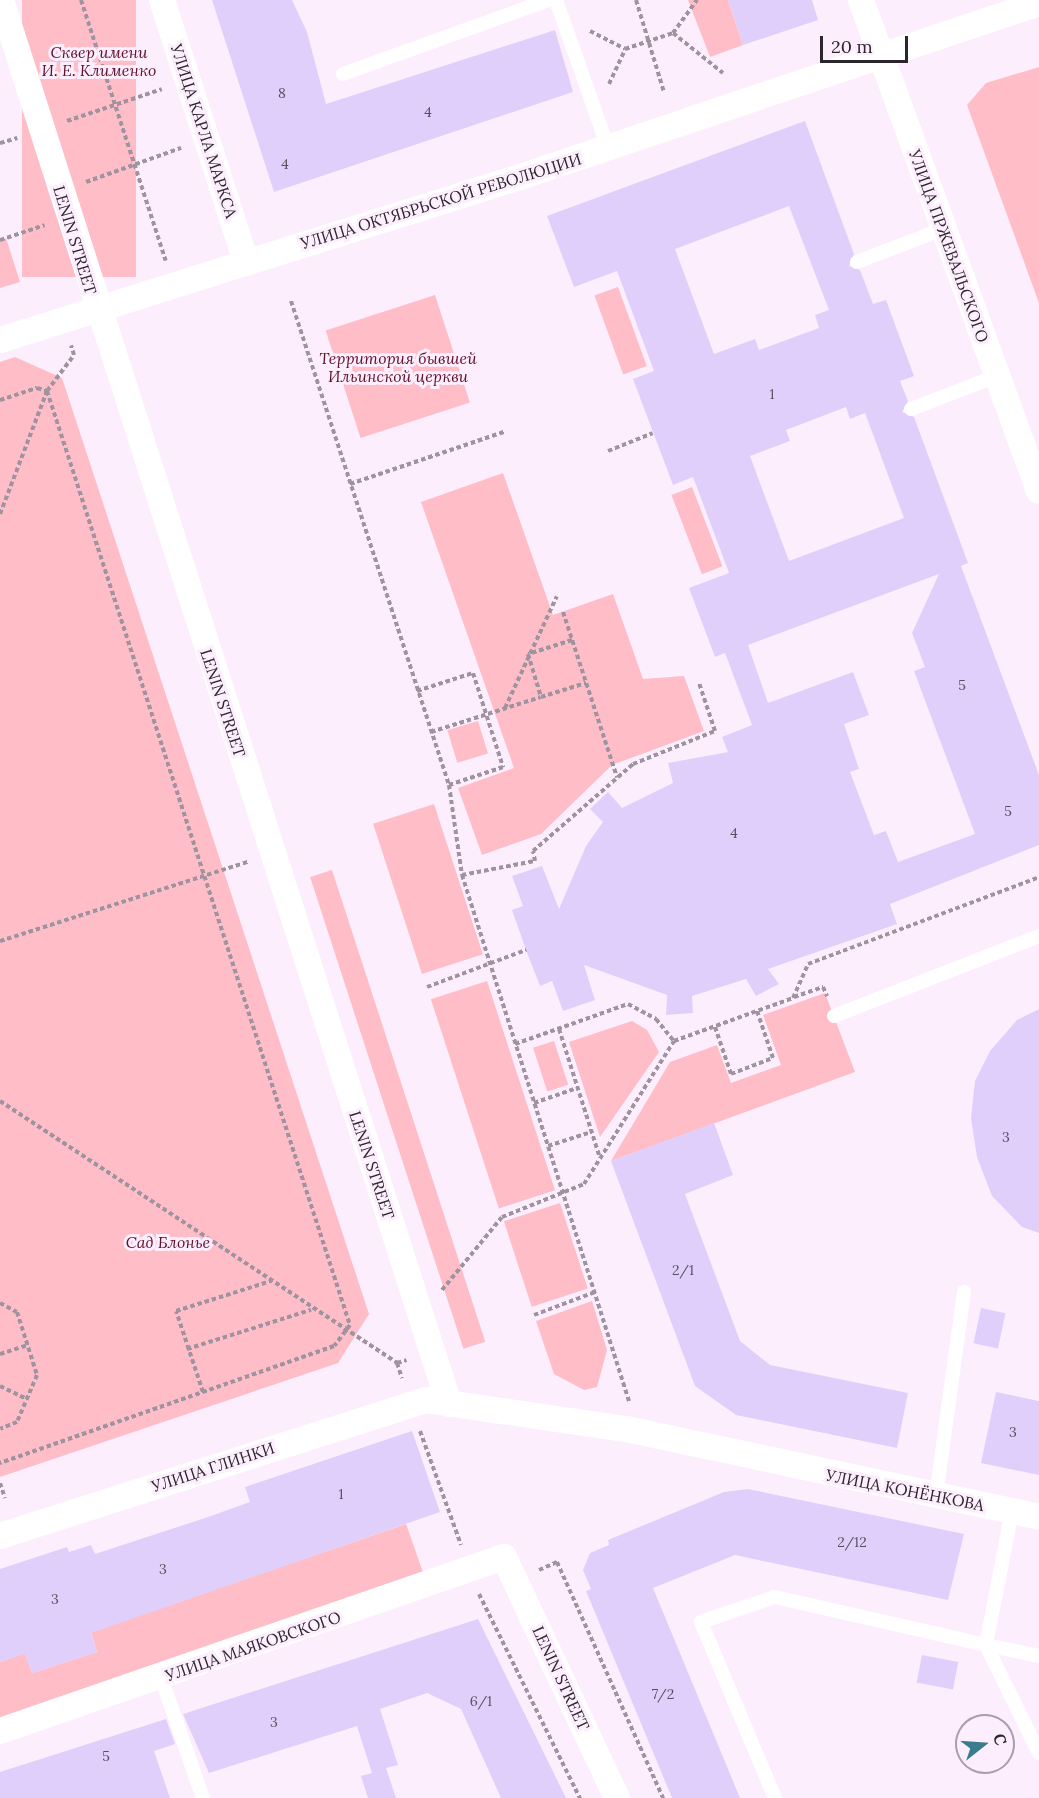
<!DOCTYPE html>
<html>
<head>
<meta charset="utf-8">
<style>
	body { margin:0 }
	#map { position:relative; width:1039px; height:1798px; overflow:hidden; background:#fdeefe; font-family:Lora,serif }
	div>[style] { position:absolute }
	.green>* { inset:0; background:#febdc7; transform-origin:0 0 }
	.building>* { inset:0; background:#e1cffb; transform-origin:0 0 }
	.path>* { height:4px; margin-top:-2px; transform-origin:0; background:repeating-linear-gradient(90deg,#9e939f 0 4.5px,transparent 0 7.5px) }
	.lane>* { height:14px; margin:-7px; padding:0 7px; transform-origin:7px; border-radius:7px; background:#fff }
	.street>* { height:26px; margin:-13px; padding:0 13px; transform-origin:13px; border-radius:13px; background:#fff }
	span { translate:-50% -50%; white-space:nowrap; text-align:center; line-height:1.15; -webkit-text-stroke:6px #fdeefe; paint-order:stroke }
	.number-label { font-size:14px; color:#585060 }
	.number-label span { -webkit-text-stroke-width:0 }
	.park-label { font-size:16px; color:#5e1128; font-style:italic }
	.street-label { font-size:16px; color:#2b252c }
	.north { position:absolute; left:955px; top:1714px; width:60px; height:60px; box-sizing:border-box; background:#fdeefe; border:2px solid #a99eaa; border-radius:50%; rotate:73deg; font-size:16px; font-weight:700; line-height:24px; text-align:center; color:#2b252c }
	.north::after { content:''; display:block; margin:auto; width:21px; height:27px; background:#397c8c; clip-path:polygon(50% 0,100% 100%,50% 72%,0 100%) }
	.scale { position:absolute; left:820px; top:36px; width:88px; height:27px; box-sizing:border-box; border:3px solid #2b252c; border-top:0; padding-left:8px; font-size:18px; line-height:21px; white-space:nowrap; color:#2b252c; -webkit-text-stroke:4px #fdeefe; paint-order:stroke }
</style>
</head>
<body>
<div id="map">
	<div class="green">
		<i style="left:22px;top:0;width:114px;height:277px"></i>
		<i style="clip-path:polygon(688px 0,728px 0,743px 45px,710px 57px)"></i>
		<i style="clip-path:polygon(1039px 67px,1039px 303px,967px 105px,986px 83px)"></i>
		<i style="clip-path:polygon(6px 238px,20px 282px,0 288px,0 240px)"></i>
		<i style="left:618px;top:287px;width:84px;height:25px;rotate:70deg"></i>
		<i style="left:435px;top:295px;width:113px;height:115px;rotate:72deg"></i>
		<i style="clip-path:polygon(15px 357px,62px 378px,369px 1314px,338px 1363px,0 1477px,0 362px)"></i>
		<i style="clip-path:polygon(503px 473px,553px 615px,613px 594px,643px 679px,684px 676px,704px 731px,612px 765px,541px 834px,482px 855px,458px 788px,514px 768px,421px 502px)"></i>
		<i style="left:692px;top:487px;width:85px;height:22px;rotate:69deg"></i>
		<i style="left:478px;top:721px;width:34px;height:32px;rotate:73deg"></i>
		<i style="left:434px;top:804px;width:158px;height:64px;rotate:72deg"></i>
		<i style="left:332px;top:870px;width:496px;height:23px;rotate:72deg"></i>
		<i style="left:487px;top:981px;width:220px;height:59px;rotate:72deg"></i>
		<i style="clip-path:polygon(825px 993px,855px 1072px,611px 1161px,670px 1062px,717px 1045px,731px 1083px,781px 1065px,763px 1015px)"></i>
		<i style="clip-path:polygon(632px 1021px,647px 1030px,659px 1052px,600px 1137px,569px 1042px)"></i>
		<i style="left:554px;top:1041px;width:46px;height:22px;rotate:72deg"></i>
		<i style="left:560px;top:1203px;width:90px;height:59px;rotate:72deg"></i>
		<i style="clip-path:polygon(592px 1301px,607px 1350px,597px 1387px,584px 1390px,554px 1374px,536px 1321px)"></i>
		<i style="clip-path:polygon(406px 1524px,425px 1578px,0 1719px,0 1662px,25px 1653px,32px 1673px,97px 1652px,91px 1632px)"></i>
	</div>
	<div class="building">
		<i style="clip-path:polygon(212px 0,292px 0,307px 32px,326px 104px,555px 30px,573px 92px,274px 192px)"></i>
		<i style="clip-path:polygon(728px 0,812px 0,818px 20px,743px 45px)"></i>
		<i style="clip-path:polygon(evenodd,805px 121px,854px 254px,849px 266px,860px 270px,873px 304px,886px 300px,914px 376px,900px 381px,908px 401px,902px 412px,914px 417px,968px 563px,961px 566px,1039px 775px,1039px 845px,890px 904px,897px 924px,768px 969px,779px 984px,756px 996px,746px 979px,692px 996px,693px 1013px,666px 1015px,667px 995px,584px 965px,595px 1000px,563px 1011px,552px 981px,540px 986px,526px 950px,512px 910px,523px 906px,512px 876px,542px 866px,559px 909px,586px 846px,603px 822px,590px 809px,608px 792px,622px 808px,673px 783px,668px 763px,728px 752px,722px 737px,752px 725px,725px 653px,715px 657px,689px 588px,729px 573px,693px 477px,673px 485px,633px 379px,654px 371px,617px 271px,574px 287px,547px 216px,805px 121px,789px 206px,829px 310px,815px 315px,819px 328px,759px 350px,755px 339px,714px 354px,675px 249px,789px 206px,805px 121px,846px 407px,850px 419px,865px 413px,904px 518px,789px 561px,750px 456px,790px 441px,786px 430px,846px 407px,805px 121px,939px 574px,912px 633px,925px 667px,914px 671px,975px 834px,898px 862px,886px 831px,874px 835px,850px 772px,859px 769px,844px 724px,869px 715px,853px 672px,768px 703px,748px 645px,939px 574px)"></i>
		<i style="clip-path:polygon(1039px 1009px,1039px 1233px,1022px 1227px,992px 1196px,977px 1157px,971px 1118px,975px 1081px,990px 1051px,1017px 1020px)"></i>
		<i style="clip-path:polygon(714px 1123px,733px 1175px,685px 1194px,740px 1341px,770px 1365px,908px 1393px,897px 1448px,736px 1415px,695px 1386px,611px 1161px)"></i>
		<i style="left:981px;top:1308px;width:25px;height:36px;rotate:12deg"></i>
		<i style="clip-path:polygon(996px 1392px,1039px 1401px,1039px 1475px,981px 1463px)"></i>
		<i style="clip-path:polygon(412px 1431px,440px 1512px,91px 1633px,97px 1652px,32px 1673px,25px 1654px,0 1662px,0 1569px,67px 1547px,69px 1552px,91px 1545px,95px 1554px,208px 1517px,250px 1502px,245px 1487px)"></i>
		<i style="clip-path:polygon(748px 1489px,964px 1534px,948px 1600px,735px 1555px,653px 1588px,740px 1798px,672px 1798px,586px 1591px,591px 1589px,583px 1570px,590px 1553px,609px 1545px,608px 1540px,724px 1492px)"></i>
		<i style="clip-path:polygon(478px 1619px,566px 1798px,501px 1798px,461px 1709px,427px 1693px,380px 1709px,398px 1765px,386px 1768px,396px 1798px,368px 1798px,361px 1776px,372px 1773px,357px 1726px,209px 1773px,183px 1714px)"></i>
		<i style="left:922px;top:1655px;width:37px;height:28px;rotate:11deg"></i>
		<i style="clip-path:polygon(166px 1719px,175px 1744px,154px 1751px,170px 1798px,0 1798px,0 1772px)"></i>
	</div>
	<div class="path">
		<i style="left:81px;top:0;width:274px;rotate:72deg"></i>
		<i style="left:636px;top:0;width:96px;rotate:73.1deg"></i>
		<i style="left:590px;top:31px;width:39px;rotate:27deg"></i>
		<i style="left:625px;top:49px;width:51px;rotate:-18.4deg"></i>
		<i style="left:673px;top:33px;width:41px;rotate:-54deg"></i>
		<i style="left:673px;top:33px;width:64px;rotate:38.7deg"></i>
		<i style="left:609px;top:84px;width:38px;rotate:-65deg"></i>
		<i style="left:67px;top:121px;width:100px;rotate:-18.6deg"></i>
		<i style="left:0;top:143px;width:18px;rotate:-16deg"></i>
		<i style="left:86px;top:182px;width:101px;rotate:-19.7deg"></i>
		<i style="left:0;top:240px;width:47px;rotate:-18.4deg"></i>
		<i style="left:291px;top:301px;width:509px;rotate:71.92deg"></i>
		<i style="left:449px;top:785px;width:91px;rotate:81.8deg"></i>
		<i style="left:462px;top:875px;width:552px;rotate:72.39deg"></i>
		<i style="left:0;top:400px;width:39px;rotate:-18deg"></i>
		<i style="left:37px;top:388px;width:10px;rotate:17deg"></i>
		<i style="left:47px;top:391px;width:982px;rotate:72.03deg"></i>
		<i style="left:350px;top:1325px;width:26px;rotate:127deg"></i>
		<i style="left:334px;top:1346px;width:354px;rotate:160.7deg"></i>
		<i style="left:608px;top:451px;width:48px;rotate:-21.8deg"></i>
		<i style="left:350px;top:484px;width:163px;rotate:-18.7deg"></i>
		<i style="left:0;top:514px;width:132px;rotate:-69.1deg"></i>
		<i style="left:47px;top:391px;width:45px;rotate:-53.1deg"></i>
		<i style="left:74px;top:355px;width:10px;rotate:-107deg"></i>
		<i style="left:563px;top:612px;width:174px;rotate:71.9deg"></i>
		<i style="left:572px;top:640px;width:46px;rotate:162.3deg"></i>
		<i style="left:528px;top:654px;width:45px;rotate:73.2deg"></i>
		<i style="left:541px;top:697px;width:47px;rotate:-17.3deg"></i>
		<i style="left:417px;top:691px;width:59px;rotate:-17.8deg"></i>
		<i style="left:473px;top:673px;width:99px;rotate:72.3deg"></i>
		<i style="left:503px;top:767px;width:57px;rotate:161.6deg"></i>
		<i style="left:505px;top:708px;width:123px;rotate:-65.1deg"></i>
		<i style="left:431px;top:732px;width:115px;rotate:-17.7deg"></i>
		<i style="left:462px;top:875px;width:74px;rotate:-10.9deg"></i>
		<i style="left:535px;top:861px;width:10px;rotate:-101deg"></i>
		<i style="left:533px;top:851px;width:133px;rotate:-41deg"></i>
		<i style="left:633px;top:764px;width:88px;rotate:-21.9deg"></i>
		<i style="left:715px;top:731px;width:51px;rotate:-108.4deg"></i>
		<i style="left:0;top:941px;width:260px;rotate:-17.7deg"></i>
		<i style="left:427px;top:987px;width:106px;rotate:-20.5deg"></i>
		<i style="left:794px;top:997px;width:31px;rotate:-19deg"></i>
		<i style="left:823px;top:987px;width:10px;rotate:66deg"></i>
		<i style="left:715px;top:1027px;width:50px;rotate:71.2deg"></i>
		<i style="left:731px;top:1074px;width:45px;rotate:-20.9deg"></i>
		<i style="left:773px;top:1058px;width:50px;rotate:-108.8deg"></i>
		<i style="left:559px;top:1029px;width:135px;rotate:72.4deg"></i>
		<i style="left:515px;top:1044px;width:120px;rotate:-19.5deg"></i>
		<i style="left:628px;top:1004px;width:32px;rotate:28deg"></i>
		<i style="left:656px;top:1019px;width:28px;rotate:51deg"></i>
		<i style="left:0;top:1101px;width:476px;rotate:33.4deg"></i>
		<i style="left:397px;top:1363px;width:16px;rotate:72deg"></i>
		<i style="left:534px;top:1103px;width:46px;rotate:-19.2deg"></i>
		<i style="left:548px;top:1146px;width:45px;rotate:-18deg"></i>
		<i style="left:442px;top:1290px;width:94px;rotate:-50.6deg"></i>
		<i style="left:502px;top:1217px;width:88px;rotate:-21.9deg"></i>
		<i style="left:584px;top:1184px;width:169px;rotate:-57.8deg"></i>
		<i style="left:674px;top:1041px;width:127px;rotate:-19.9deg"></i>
		<i style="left:793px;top:998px;width:37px;rotate:-66deg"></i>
		<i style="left:808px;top:964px;width:247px;rotate:-20.6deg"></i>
		<i style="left:0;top:1303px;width:19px;rotate:28deg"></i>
		<i style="left:17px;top:1312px;width:66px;rotate:72.4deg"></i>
		<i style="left:37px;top:1375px;width:51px;rotate:113.1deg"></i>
		<i style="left:17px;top:1422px;width:18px;rotate:158deg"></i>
		<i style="left:534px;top:1315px;width:65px;rotate:-20.7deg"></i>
		<i style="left:187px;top:1349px;width:130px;rotate:-17.5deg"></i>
		<i style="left:0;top:1354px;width:28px;rotate:-18deg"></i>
		<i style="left:397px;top:1363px;width:10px;rotate:-17deg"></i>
		<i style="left:0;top:1386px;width:30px;rotate:26deg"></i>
		<i style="left:203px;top:1392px;width:85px;rotate:-108.4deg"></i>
		<i style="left:176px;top:1311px;width:100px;rotate:-17.5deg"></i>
		<i style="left:420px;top:1431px;width:121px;rotate:70.2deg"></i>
		<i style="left:0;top:1483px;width:16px;rotate:72deg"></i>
		<i style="left:539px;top:1570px;width:20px;rotate:-24deg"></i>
		<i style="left:557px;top:1562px;width:259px;rotate:65.8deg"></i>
		<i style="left:479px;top:1594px;width:228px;rotate:63.7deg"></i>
	</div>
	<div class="lane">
		<i style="left:556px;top:0;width:157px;rotate:70.6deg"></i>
		<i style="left:343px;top:74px;width:218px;rotate:-19.8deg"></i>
		<i style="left:857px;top:262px;width:92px;rotate:-21deg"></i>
		<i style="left:911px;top:409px;width:92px;rotate:-21deg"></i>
		<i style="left:834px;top:1016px;width:220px;rotate:-21.3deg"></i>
		<i style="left:936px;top:1496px;width:206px;rotate:-82.2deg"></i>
		<i style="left:1012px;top:1511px;width:136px;rotate:101deg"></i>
		<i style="left:986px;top:1645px;width:54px;rotate:11.7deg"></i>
		<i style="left:161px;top:1677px;width:128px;rotate:70.9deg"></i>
		<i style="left:775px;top:1798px;width:191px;rotate:-112.8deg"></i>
		<i style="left:701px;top:1622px;width:78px;rotate:-18.7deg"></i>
		<i style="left:775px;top:1597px;width:216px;rotate:12.8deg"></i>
		<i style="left:986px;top:1645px;width:120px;rotate:63.9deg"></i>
	</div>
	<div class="street">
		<i style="left:1px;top:0;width:1474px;rotate:72.3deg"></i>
		<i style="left:162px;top:0;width:275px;rotate:72.2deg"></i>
		<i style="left:861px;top:0;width:522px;rotate:70.07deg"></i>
		<i style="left:0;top:340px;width:548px;rotate:-17.41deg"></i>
		<i style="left:523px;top:176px;width:544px;rotate:-18.53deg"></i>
		<i style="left:0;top:1536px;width:447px;rotate:-17.7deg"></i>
		<i style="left:426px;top:1400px;width:202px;rotate:8.3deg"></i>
		<i style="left:626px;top:1429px;width:422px;rotate:12deg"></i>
		<i style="left:0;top:1731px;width:533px;rotate:-19.05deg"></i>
		<i style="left:504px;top:1557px;width:266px;rotate:64.9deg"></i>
	</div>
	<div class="number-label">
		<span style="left:282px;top:93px">8</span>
		<span style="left:428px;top:112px">4</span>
		<span style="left:285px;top:164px">4</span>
		<span style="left:772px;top:394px">1</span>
		<span style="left:962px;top:685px">5</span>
		<span style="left:1008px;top:811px">5</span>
		<span style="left:734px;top:833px">4</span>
		<span style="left:1006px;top:1137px">3</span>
		<span style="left:683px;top:1270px">2/1</span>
		<span style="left:1013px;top:1432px">3</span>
		<span style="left:341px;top:1494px">1</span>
		<span style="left:852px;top:1542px">2/12</span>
		<span style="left:163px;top:1569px">3</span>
		<span style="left:55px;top:1599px">3</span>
		<span style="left:663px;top:1694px">7/2</span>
		<span style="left:481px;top:1701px">6/1</span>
		<span style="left:274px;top:1722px">3</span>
		<span style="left:106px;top:1756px">5</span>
	</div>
	<div class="park-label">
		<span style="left:99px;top:61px">Сквер имени<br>И. Е. Клименко</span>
		<span style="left:398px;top:367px">Территория бывшей<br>Ильинской церкви</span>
		<span style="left:168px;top:1242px">Сад Блонье</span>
	</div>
	<div class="street-label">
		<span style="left:204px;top:131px;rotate:72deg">УЛИЦА КАРЛА МАРКСА</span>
		<span style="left:441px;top:201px;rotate:-17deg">УЛИЦА ОКТЯБРЬСКОЙ РЕВОЛЮЦИИ</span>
		<span style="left:75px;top:240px;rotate:73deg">LENIN STREET</span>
		<span style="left:949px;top:246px;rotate:70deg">УЛИЦА ПРЖЕВАЛЬСКОГО</span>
		<span style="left:223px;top:703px;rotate:72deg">LENIN STREET</span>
		<span style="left:372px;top:1165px;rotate:72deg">LENIN STREET</span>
		<span style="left:213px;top:1467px;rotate:-18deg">УЛИЦА ГЛИНКИ</span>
		<span style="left:905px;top:1490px;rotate:11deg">УЛИЦА КОНЁНКОВА</span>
		<span style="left:253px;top:1646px;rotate:-19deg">УЛИЦА МАЯКОВСКОГО</span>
		<span style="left:561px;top:1678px;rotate:65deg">LENIN STREET</span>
	</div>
	<div class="north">С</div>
	<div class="scale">20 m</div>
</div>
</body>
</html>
